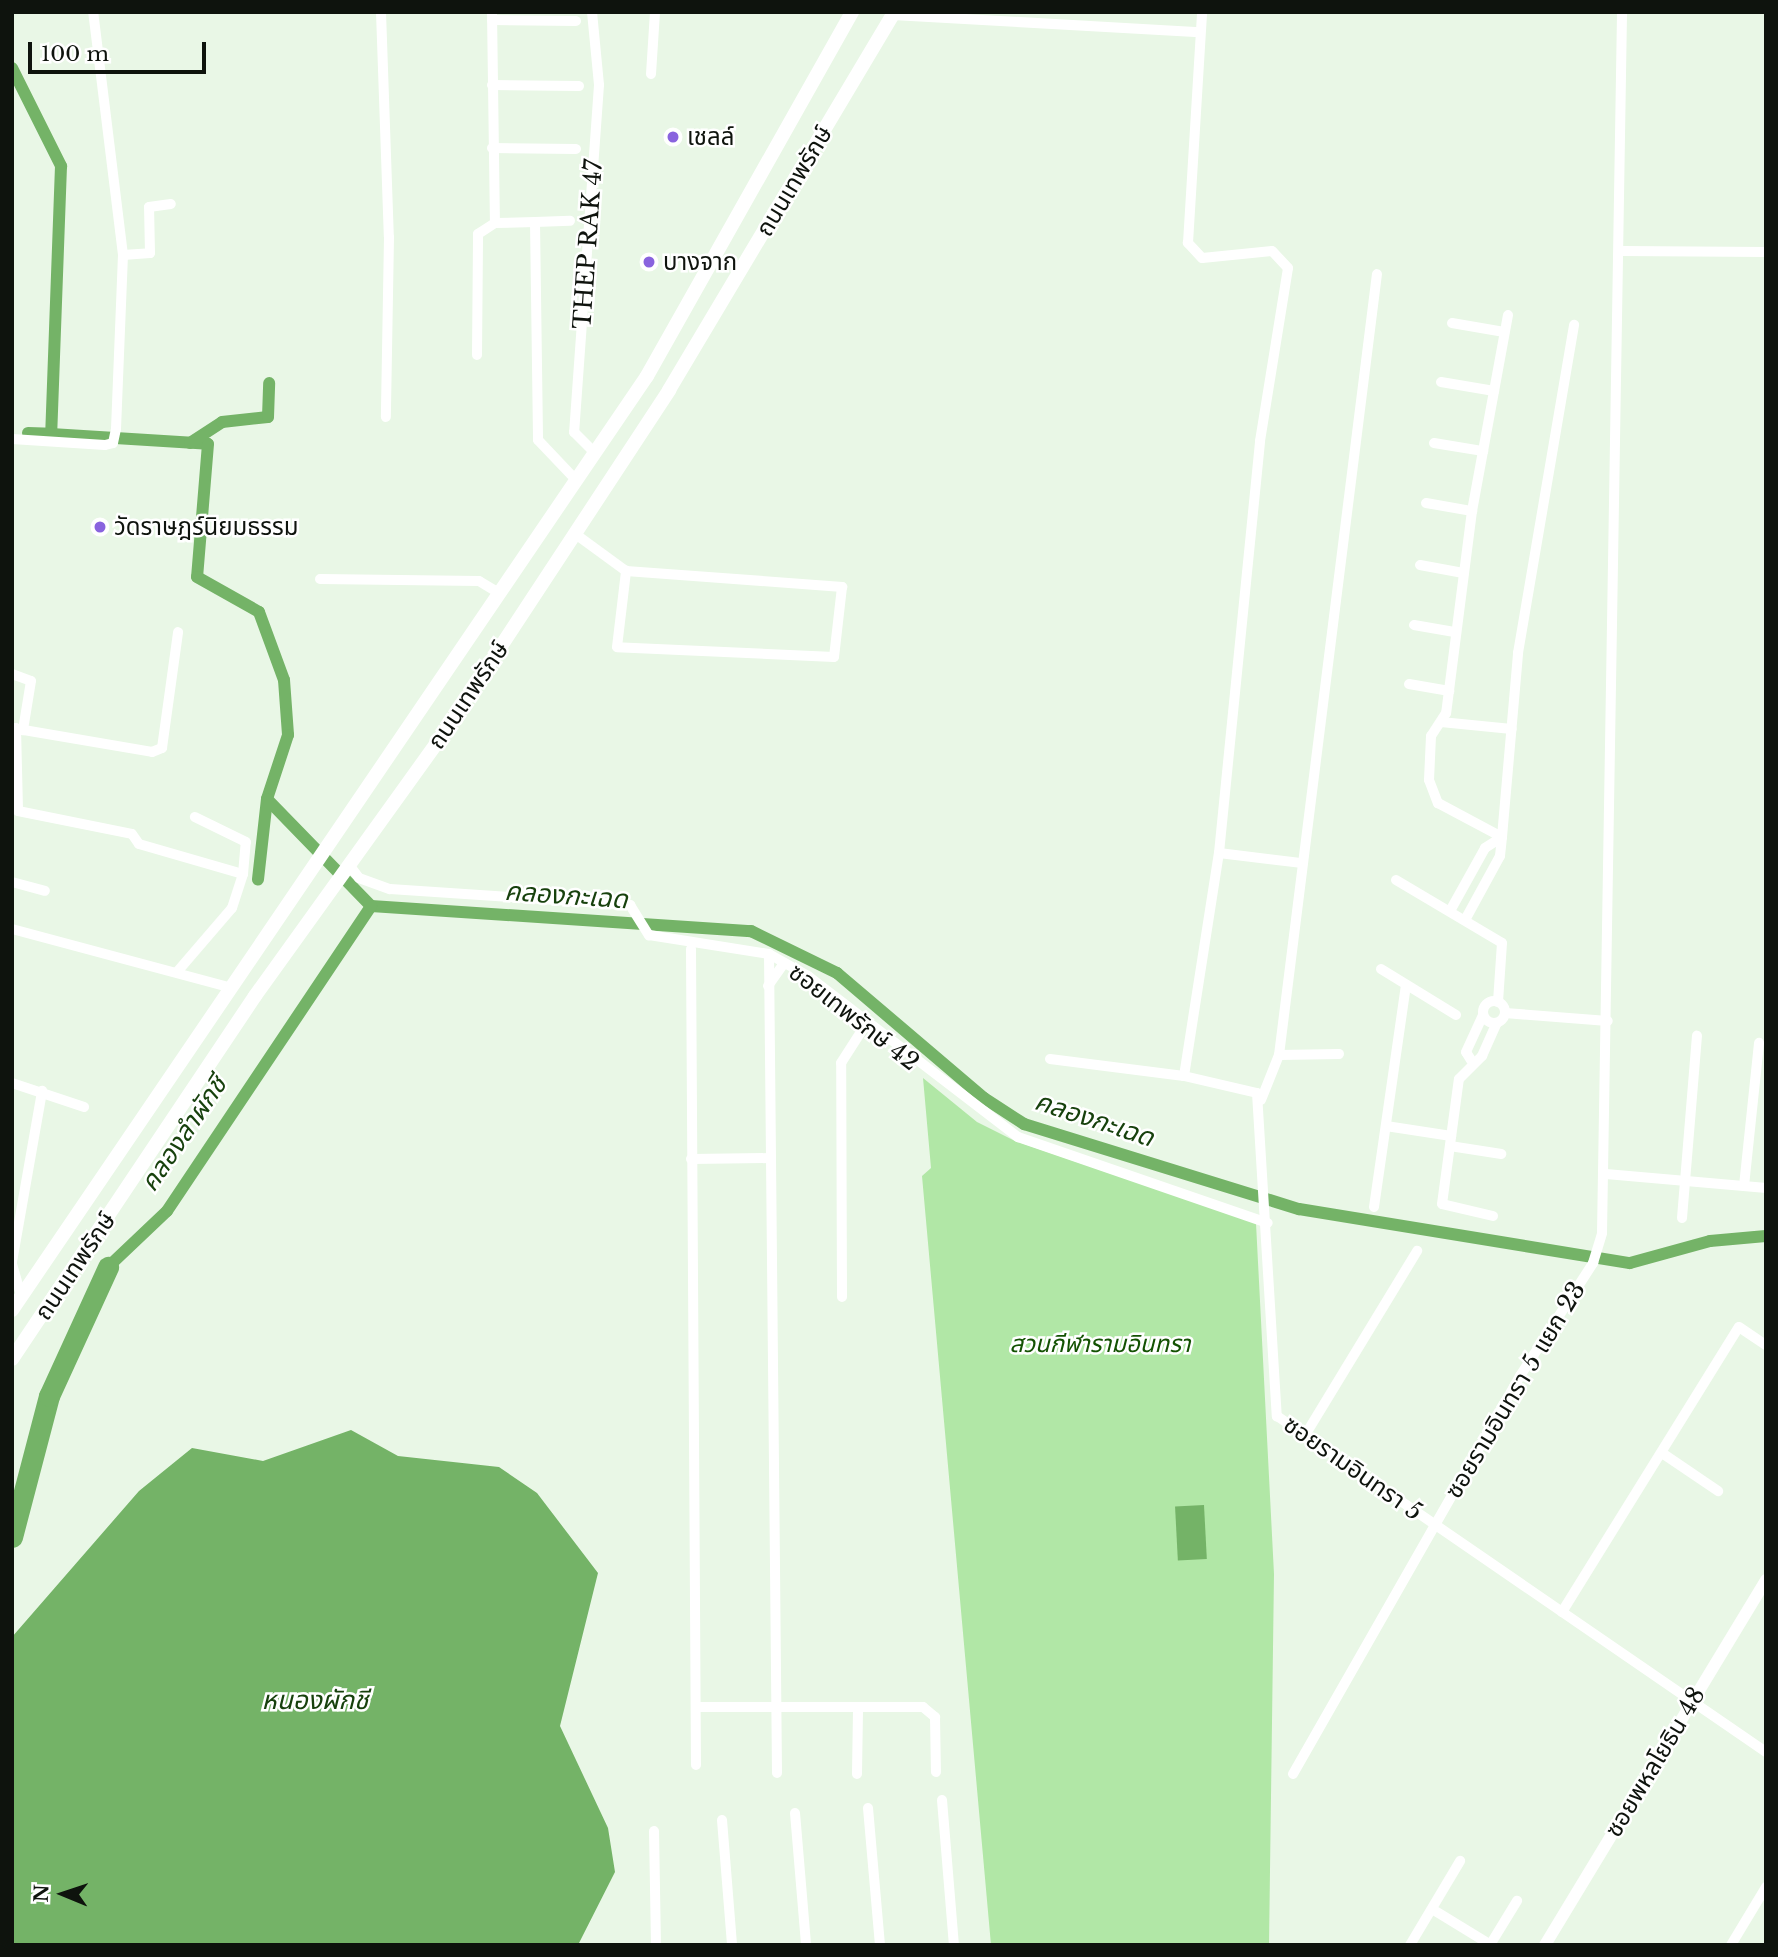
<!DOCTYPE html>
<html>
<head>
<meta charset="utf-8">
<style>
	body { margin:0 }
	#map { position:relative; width:1778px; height:1957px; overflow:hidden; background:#e9f7e6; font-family:"Libre Baskerville","Noto Sans Thai",serif }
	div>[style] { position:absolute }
	.green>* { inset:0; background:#b1e7a6 }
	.water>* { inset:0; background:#74b367; transform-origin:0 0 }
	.canal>* { height:12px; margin:-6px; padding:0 6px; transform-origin:6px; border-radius:6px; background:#74b367 }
	.river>* { height:21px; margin:-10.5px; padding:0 10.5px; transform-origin:10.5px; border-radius:10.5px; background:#74b367 }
	.minor>* { height:10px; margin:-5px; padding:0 5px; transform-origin:5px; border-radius:5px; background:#fff }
	.minor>.ring { margin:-5px; padding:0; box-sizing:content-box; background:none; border:10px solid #fff; border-radius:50% }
	.tertiary>* { height:12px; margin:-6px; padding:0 6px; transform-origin:6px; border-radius:6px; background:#fff }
	.secondary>* { height:14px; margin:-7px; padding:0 7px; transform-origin:7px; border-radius:7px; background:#fff }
	.dots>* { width:19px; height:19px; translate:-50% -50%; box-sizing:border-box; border:4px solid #fff; border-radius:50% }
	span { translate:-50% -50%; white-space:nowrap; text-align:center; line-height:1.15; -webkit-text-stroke:5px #fff; paint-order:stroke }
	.poi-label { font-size:24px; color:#0e130d }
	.left { translate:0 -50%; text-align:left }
	.street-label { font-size:24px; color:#0e130d }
	.park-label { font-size:24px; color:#135202; font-style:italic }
	.water-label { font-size:26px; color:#17410d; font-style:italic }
	.frame { position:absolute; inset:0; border:14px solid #0e130d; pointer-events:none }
	.north { position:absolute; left:28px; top:1859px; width:70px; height:70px; -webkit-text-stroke:5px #fff; paint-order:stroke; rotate:272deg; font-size:19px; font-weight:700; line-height:28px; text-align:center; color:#0e130d }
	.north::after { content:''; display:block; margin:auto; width:24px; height:32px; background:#0e130d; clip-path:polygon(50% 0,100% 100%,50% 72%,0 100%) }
	.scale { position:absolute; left:28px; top:42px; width:178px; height:32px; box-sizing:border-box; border:4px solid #0e130d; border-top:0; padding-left:9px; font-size:21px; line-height:24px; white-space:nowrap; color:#0e130d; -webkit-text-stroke:5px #fff; paint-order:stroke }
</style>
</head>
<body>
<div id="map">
	<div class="green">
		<i style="clip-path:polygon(923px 1078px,977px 1122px,1015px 1141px,1256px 1223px,1274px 1574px,1269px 1945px,991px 1945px,922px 1176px,931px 1168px)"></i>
	</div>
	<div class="water">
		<i style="clip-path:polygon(351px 1430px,398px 1456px,499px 1467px,537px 1493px,598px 1573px,560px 1726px,608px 1828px,615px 1872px,578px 1945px,12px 1945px,12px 1637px,139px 1491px,192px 1448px,263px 1461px)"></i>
		<i style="left:1204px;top:1505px;width:54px;height:29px;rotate:87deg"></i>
	</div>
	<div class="canal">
		<i style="left:12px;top:68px;width:110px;rotate:63.4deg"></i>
		<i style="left:61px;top:166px;width:268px;rotate:92.1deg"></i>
		<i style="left:51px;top:434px;width:157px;rotate:3.6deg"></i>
		<i style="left:208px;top:444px;width:133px;rotate:94.7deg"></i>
		<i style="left:197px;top:577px;width:71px;rotate:29.4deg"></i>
		<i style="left:259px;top:612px;width:72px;rotate:69.8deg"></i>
		<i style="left:284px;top:680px;width:55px;rotate:85.8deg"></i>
		<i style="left:288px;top:735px;width:67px;rotate:108.2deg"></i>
		<i style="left:267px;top:799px;width:81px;rotate:96.4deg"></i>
		<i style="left:28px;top:433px;width:23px;rotate:2deg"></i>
		<i style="left:190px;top:443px;width:38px;rotate:-33deg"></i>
		<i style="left:222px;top:422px;width:46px;rotate:-6.2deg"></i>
		<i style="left:268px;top:417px;width:34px;rotate:-88deg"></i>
		<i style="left:371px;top:906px;width:381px;rotate:3.8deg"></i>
		<i style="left:751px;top:931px;width:96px;rotate:26deg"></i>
		<i style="left:837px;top:973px;width:193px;rotate:40.4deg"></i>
		<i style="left:984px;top:1098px;width:48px;rotate:33deg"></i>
		<i style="left:1024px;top:1124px;width:288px;rotate:17.2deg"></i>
		<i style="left:1299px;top:1209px;width:335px;rotate:9.3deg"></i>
		<i style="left:1630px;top:1263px;width:83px;rotate:-15.4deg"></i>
		<i style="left:1710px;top:1241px;width:56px;rotate:-5.1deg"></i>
		<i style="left:108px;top:1267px;width:81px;rotate:-43.5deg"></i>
		<i style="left:167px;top:1211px;width:367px;rotate:-56.2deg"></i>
		<i style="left:371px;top:906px;width:149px;rotate:-134.2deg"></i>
	</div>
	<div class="river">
		<i style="left:12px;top:1537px;width:146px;rotate:-75.3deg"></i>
		<i style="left:49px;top:1396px;width:142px;rotate:-65.4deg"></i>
	</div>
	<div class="minor">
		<i style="left:381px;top:12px;width:225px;rotate:88deg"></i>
		<i style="left:389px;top:237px;width:180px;rotate:91deg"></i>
		<i style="left:492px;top:12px;width:211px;rotate:89.2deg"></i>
		<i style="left:495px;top:223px;width:40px;rotate:-1.4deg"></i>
		<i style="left:535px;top:222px;width:218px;rotate:89.2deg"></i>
		<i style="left:538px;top:440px;width:54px;rotate:46.5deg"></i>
		<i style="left:592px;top:12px;width:73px;rotate:84.5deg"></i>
		<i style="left:599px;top:85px;width:348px;rotate:94.1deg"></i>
		<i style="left:574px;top:432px;width:30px;rotate:45deg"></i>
		<i style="left:893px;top:15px;width:307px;rotate:3.2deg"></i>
		<i style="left:492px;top:20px;width:84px;rotate:0.7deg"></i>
		<i style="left:651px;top:74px;width:62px;rotate:-86.3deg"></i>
		<i style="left:492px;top:85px;width:87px;rotate:0.7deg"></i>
		<i style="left:492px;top:148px;width:84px;rotate:0.7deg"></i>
		<i style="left:535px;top:222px;width:35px;rotate:-2deg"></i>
		<i style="left:1622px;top:251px;width:144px;rotate:0.4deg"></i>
		<i style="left:123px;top:255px;width:27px;rotate:-4deg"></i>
		<i style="left:150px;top:253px;width:46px;rotate:-91.2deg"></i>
		<i style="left:149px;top:207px;width:22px;rotate:-8deg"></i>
		<i style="left:1508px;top:315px;width:199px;rotate:100.4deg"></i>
		<i style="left:1472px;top:511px;width:204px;rotate:97.3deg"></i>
		<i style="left:1446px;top:713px;width:27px;rotate:123deg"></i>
		<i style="left:1431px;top:736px;width:44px;rotate:92.6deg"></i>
		<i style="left:1429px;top:780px;width:25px;rotate:69deg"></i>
		<i style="left:1438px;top:803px;width:72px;rotate:28deg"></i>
		<i style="left:1502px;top:837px;width:185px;rotate:-85deg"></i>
		<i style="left:1518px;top:653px;width:333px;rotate:-80.3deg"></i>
		<i style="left:1452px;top:323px;width:53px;rotate:9.8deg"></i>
		<i style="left:477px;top:355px;width:121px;rotate:-89.5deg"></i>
		<i style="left:478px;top:234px;width:20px;rotate:-33deg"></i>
		<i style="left:1441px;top:382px;width:54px;rotate:9.6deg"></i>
		<i style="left:12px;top:439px;width:93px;rotate:3.7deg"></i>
		<i style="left:105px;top:445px;width:8px;rotate:-14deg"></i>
		<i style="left:113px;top:443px;width:14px;rotate:-78deg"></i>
		<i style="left:116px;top:429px;width:174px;rotate:-87.7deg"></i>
		<i style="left:123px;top:255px;width:245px;rotate:-97deg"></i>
		<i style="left:1434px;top:443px;width:50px;rotate:9.3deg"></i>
		<i style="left:1426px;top:503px;width:47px;rotate:9.9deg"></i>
		<i style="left:574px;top:533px;width:64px;rotate:36.2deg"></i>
		<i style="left:626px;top:571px;width:217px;rotate:4.2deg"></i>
		<i style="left:842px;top:587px;width:70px;rotate:96.5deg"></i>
		<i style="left:834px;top:657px;width:217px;rotate:-177.4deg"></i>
		<i style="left:617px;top:647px;width:77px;rotate:-83.2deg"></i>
		<i style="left:1420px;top:565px;width:44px;rotate:10.5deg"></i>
		<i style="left:320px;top:579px;width:159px;rotate:0.7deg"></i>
		<i style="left:479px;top:581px;width:23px;rotate:31deg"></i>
		<i style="left:1414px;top:625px;width:41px;rotate:9.9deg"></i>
		<i style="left:12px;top:674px;width:20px;rotate:20deg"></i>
		<i style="left:31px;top:681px;width:50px;rotate:99.3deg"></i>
		<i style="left:1409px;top:684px;width:41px;rotate:9.9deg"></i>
		<i style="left:1441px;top:722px;width:71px;rotate:5.6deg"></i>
		<i style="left:12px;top:728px;width:142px;rotate:9.7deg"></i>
		<i style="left:152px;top:752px;width:11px;rotate:-22deg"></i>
		<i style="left:162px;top:748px;width:117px;rotate:-82.1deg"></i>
		<i style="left:16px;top:728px;width:83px;rotate:88.6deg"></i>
		<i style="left:18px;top:811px;width:116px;rotate:11.4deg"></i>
		<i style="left:132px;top:834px;width:12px;rotate:55deg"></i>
		<i style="left:139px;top:844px;width:108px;rotate:16.1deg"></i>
		<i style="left:1219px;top:853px;width:84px;rotate:6.9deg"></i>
		<i style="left:350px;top:866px;width:15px;rotate:53deg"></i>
		<i style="left:359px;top:878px;width:33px;rotate:20deg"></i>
		<i style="left:390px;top:889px;width:241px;rotate:3.8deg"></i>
		<i style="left:630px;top:905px;width:36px;rotate:58deg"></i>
		<i style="left:649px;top:935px;width:121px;rotate:9deg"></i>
		<i style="left:769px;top:954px;width:45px;rotate:29.4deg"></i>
		<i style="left:808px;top:976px;width:265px;rotate:37.5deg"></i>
		<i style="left:1018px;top:1137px;width:264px;rotate:19deg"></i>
		<i style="left:1396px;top:880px;width:123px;rotate:30.7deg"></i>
		<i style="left:1502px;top:943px;width:59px;rotate:93.9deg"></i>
		<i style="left:12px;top:882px;width:34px;rotate:15deg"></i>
		<i style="left:1450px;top:911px;width:72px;rotate:-60.9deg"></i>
		<i style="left:1485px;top:848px;width:20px;rotate:-33deg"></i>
		<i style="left:1465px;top:920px;width:73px;rotate:-61.3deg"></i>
		<i style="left:1500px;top:856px;width:19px;rotate:-84deg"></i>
		<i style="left:12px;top:929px;width:225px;rotate:15deg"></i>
		<i style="left:691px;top:949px;width:816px;rotate:89.65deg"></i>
		<i style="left:769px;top:954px;width:819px;rotate:89.44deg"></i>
		<i style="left:1381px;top:969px;width:88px;rotate:31.5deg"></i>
		<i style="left:177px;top:972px;width:84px;rotate:-49.3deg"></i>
		<i style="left:232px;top:908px;width:36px;rotate:-72deg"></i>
		<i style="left:243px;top:874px;width:32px;rotate:-85deg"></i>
		<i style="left:246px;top:842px;width:57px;rotate:-153.9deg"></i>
		<i style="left:768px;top:986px;width:28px;rotate:-55deg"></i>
		<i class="ring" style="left:1483px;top:1001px;width:12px;height:12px"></i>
		<i style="left:1505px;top:1013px;width:103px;rotate:4.4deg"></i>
		<i style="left:1279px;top:1055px;width:60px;rotate:-1deg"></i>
		<i style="left:1050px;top:1059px;width:135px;rotate:7.2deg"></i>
		<i style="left:1184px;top:1076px;width:75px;rotate:13.1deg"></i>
		<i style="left:1257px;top:1093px;width:324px;rotate:86.5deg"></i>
		<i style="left:1277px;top:1416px;width:593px;rotate:34.49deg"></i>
		<i style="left:1471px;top:1060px;width:9px;rotate:-122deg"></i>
		<i style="left:1466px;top:1052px;width:41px;rotate:-65.3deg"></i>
		<i style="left:1184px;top:1076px;width:226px;rotate:-81.1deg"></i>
		<i style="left:1219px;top:853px;width:414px;rotate:-84.3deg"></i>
		<i style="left:1260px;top:441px;width:175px;rotate:-80.8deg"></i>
		<i style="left:1288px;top:268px;width:23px;rotate:-133deg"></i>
		<i style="left:1272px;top:251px;width:70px;rotate:174.3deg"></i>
		<i style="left:1202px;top:258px;width:21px;rotate:-133deg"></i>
		<i style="left:1188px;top:243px;width:231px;rotate:-86.5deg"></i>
		<i style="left:12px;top:1083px;width:76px;rotate:18.4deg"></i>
		<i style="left:1261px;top:1100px;width:48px;rotate:-68.2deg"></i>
		<i style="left:1279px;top:1055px;width:787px;rotate:-82.85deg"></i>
		<i style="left:1386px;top:1126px;width:66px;rotate:8.7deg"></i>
		<i style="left:1450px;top:1146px;width:52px;rotate:8.9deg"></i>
		<i style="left:691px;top:1159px;width:79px;rotate:-0.7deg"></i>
		<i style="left:1606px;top:1174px;width:161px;rotate:5deg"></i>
		<i style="left:1744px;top:1186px;width:144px;rotate:-84deg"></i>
		<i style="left:1374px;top:1207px;width:224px;rotate:-81.8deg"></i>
		<i style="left:1493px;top:1216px;width:52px;rotate:-166.8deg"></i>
		<i style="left:1442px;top:1204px;width:126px;rotate:-82.3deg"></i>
		<i style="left:1459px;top:1079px;width:33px;rotate:-45deg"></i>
		<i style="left:1482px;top:1056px;width:36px;rotate:-66deg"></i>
		<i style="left:1682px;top:1218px;width:183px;rotate:-85.3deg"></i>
		<i style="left:12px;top:1262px;width:174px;rotate:-80deg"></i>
		<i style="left:12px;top:1264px;width:33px;rotate:74deg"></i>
		<i style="left:842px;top:1297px;width:234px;rotate:-90.2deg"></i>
		<i style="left:841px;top:1063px;width:46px;rotate:-57.3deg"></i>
		<i style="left:1304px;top:1437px;width:218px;rotate:-58.7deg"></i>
		<i style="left:1662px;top:1453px;width:68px;rotate:34.2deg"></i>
		<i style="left:1562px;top:1612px;width:335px;rotate:-58.2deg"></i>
		<i style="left:1739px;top:1327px;width:32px;rotate:34deg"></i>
		<i style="left:698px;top:1707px;width:225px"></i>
		<i style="left:923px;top:1707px;width:16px;rotate:40deg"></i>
		<i style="left:935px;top:1717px;width:55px;rotate:89deg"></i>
		<i style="left:857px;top:1774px;width:66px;rotate:-89.1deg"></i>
		<i style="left:1293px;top:1774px;width:458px;rotate:-60.3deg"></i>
		<i style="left:1520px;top:1376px;width:135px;rotate:-57.1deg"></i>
		<i style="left:1593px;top:1263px;width:31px;rotate:-73deg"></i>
		<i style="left:1602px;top:1233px;width:1221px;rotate:-89.06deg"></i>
		<i style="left:942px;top:1800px;width:145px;rotate:85.3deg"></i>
		<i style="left:868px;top:1808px;width:138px;rotate:85deg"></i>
		<i style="left:795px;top:1813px;width:132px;rotate:85.2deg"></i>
		<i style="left:722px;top:1820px;width:125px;rotate:85.4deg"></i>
		<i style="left:654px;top:1831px;width:114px;rotate:89deg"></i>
		<i style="left:1432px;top:1909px;width:69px;rotate:31.4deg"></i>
		<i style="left:1410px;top:1945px;width:98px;rotate:-59.2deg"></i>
		<i style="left:1490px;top:1945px;width:52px;rotate:-58.5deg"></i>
		<i style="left:1731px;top:1945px;width:68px;rotate:-58.9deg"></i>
	</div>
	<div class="tertiary">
		<i style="left:1545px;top:1945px;width:427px;rotate:-58.8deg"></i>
	</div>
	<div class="secondary">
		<i style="left:12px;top:1310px;width:1129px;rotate:-55.79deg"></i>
		<i style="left:647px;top:376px;width:418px;rotate:-60.6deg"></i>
		<i style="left:12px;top:1359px;width:437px;rotate:-56.2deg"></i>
		<i style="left:255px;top:996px;width:327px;rotate:-54.3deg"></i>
		<i style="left:446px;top:730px;width:407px;rotate:-56.7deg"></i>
		<i style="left:669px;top:390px;width:440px;rotate:-59.2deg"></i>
	</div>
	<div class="dots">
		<i style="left:673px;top:137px;background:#8963de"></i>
		<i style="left:649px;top:262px;background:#8963de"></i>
		<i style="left:100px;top:527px;background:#8963de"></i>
	</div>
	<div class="poi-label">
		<span class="left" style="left:687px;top:137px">เชลล์</span>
		<span class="left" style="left:663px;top:262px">บางจาก</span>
		<span class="left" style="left:114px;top:527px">วัดราษฎร์นิยมธรรม</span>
	</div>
	<div class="street-label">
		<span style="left:794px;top:181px;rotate:-59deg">ถนนเทพรักษ์</span>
		<span style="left:588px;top:244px;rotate:-86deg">THEP RAK 47</span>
		<span style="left:468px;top:695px;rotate:-56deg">ถนนเทพรักษ์</span>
		<span style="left:854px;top:1017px;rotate:38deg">ซอยเทพรักษ์ 42</span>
		<span style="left:75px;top:1266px;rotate:-56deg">ถนนเทพรักษ์</span>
		<span style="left:1515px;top:1390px;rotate:-59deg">ซอยรามอินทรา 5 แยก 23</span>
		<span style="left:1353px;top:1468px;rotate:35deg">ซอยรามอินทรา 5</span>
		<span style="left:1655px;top:1762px;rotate:-59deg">ซอยพหลโยธิน 48</span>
	</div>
	<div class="park-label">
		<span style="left:1100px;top:1344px">สวนกีฬารามอินทรา</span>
	</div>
	<div class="water-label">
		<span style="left:566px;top:896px;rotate:4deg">คลองกะเฉด</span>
		<span style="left:1094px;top:1120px;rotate:18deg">คลองกะเฉด</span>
		<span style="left:184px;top:1134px;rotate:-56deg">คลองลำผักชี</span>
		<span style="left:315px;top:1701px">หนองผักชี</span>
	</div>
	<div class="frame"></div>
	<div class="north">N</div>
	<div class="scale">100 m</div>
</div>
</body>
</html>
